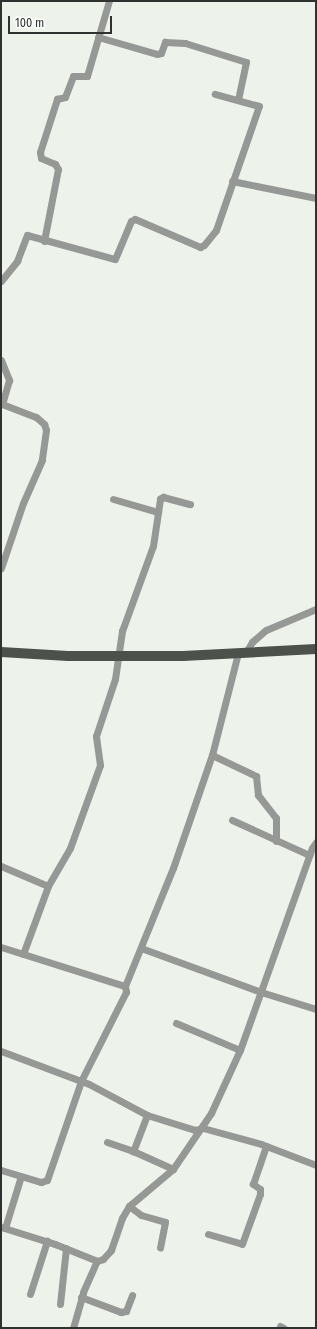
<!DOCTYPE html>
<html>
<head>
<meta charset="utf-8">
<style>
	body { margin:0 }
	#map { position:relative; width:317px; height:1329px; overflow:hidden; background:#edf3eb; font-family:"Fira Sans Condensed",sans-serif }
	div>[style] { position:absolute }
	.street>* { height:7px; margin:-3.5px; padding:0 3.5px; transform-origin:3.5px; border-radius:3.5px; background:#969895 }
	.primary>* { height:10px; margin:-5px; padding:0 5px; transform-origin:5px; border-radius:5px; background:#4d514c }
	span { translate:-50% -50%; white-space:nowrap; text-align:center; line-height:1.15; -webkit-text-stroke:3px #fdfffc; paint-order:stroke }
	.frame { position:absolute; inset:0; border:2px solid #30322f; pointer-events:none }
	.scale { position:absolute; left:8px; top:16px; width:104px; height:18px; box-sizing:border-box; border:2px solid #30322f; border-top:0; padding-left:5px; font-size:12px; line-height:14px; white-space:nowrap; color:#30322f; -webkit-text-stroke:3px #fdfffc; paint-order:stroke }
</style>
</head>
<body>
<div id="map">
	<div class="street">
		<i style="left:98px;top:37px;width:61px;rotate:16.1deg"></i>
		<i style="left:157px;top:54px;width:4px;rotate:-14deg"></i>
		<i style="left:161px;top:53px;width:12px;rotate:-70deg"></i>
		<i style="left:165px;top:42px;width:20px;rotate:3deg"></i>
		<i style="left:185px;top:43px;width:64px;rotate:17.3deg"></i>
		<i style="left:246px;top:62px;width:38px;rotate:102deg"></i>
		<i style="left:232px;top:181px;width:86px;rotate:11.4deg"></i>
		<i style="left:44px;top:241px;width:73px;rotate:-79deg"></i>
		<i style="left:58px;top:169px;width:6px;rotate:-121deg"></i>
		<i style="left:55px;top:164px;width:15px;rotate:-157deg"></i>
		<i style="left:41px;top:158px;width:6px;rotate:-99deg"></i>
		<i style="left:40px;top:152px;width:56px;rotate:-72.2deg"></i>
		<i style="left:57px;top:99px;width:8px;rotate:-14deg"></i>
		<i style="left:65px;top:97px;width:22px;rotate:-69deg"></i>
		<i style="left:73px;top:76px;width:14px"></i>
		<i style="left:87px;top:76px;width:78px;rotate:-73.7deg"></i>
		<i style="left:1px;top:281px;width:26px;rotate:-51deg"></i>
		<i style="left:17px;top:261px;width:28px;rotate:-69deg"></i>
		<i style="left:27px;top:235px;width:91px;rotate:15.3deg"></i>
		<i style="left:115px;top:259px;width:41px;rotate:-67.2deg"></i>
		<i style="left:131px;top:221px;width:4px;rotate:-27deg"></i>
		<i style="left:135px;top:219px;width:71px;rotate:23.3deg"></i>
		<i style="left:200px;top:247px;width:4px;rotate:-27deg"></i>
		<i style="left:204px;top:245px;width:19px;rotate:-51deg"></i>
		<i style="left:216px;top:230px;width:131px;rotate:-70.9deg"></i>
		<i style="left:259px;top:106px;width:46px;rotate:-164.7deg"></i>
		<i style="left:1px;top:360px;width:22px;rotate:68deg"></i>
		<i style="left:9px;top:380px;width:25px;rotate:106deg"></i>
		<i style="left:2px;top:404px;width:36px;rotate:21deg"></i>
		<i style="left:36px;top:417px;width:11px;rotate:41deg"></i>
		<i style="left:44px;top:424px;width:6px;rotate:72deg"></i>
		<i style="left:46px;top:430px;width:30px;rotate:98deg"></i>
		<i style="left:42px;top:460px;width:47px;rotate:113.8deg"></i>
		<i style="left:23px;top:503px;width:69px;rotate:108.7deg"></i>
		<i style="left:113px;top:499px;width:47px;rotate:16.1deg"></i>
		<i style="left:246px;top:652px;width:12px;rotate:-59deg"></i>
		<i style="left:252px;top:642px;width:18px;rotate:-41deg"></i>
		<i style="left:266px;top:630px;width:54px;rotate:-22.8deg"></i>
		<i style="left:238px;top:653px;width:105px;rotate:104.3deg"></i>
		<i style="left:212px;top:755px;width:49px;rotate:25.5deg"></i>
		<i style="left:256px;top:776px;width:19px;rotate:84deg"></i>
		<i style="left:258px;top:795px;width:29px;rotate:52deg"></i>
		<i style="left:276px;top:818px;width:23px;rotate:90deg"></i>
		<i style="left:232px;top:820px;width:85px;rotate:24.4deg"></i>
		<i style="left:1px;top:866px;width:51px;rotate:23.1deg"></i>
		<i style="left:1px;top:947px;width:130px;rotate:17.5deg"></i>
		<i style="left:125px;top:986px;width:127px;rotate:-67.9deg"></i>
		<i style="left:173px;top:868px;width:120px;rotate:-71deg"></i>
		<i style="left:141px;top:948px;width:128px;rotate:20.1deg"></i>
		<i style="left:261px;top:992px;width:58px;rotate:17.2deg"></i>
		<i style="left:23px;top:954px;width:72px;rotate:-69.8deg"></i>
		<i style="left:48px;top:886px;width:44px;rotate:-59.9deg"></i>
		<i style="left:70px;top:848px;width:88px;rotate:-70.1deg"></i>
		<i style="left:100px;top:765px;width:29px;rotate:-98deg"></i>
		<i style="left:96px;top:736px;width:60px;rotate:-71.6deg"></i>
		<i style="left:115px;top:679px;width:49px;rotate:-81.7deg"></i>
		<i style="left:122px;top:631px;width:90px;rotate:-70deg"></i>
		<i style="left:153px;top:546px;width:48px;rotate:-81.5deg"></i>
		<i style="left:160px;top:499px;width:4px;rotate:-34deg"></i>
		<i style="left:163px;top:497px;width:28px;rotate:15deg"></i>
		<i style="left:176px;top:1023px;width:69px;rotate:22.9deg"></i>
		<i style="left:1px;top:1051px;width:94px;rotate:20.6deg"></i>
		<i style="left:89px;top:1084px;width:66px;rotate:28.1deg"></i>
		<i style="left:147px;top:1115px;width:39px;rotate:111deg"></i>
		<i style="left:133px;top:1151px;width:44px;rotate:24.2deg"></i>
		<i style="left:147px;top:1115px;width:50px;rotate:17.4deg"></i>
		<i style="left:195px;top:1130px;width:8px;rotate:-14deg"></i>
		<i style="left:203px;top:1128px;width:60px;rotate:15.4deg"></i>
		<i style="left:261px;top:1144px;width:59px;rotate:20.9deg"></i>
		<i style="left:107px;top:1142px;width:28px;rotate:19deg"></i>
		<i style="left:1px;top:1170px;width:42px;rotate:16.7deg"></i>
		<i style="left:41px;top:1182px;width:6px;rotate:-18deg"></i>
		<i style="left:47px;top:1180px;width:105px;rotate:-71deg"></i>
		<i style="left:81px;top:1081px;width:100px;rotate:-63.2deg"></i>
		<i style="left:126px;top:992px;width:6px;rotate:-99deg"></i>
		<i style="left:129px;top:1206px;width:15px;rotate:37deg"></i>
		<i style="left:141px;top:1215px;width:25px;rotate:16deg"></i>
		<i style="left:165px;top:1222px;width:26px;rotate:101deg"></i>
		<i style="left:1px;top:1227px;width:57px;rotate:17.5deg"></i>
		<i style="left:55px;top:1244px;width:45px;rotate:22deg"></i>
		<i style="left:5px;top:1228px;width:54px;rotate:-72.9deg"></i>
		<i style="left:208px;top:1234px;width:35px;rotate:16deg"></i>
		<i style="left:242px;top:1244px;width:53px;rotate:-70.2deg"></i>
		<i style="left:260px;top:1194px;width:5px;rotate:-90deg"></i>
		<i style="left:260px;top:1189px;width:9px;rotate:-144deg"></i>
		<i style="left:253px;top:1184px;width:40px;rotate:-71.1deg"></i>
		<i style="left:30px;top:1294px;width:56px;rotate:-72.2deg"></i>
		<i style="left:81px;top:1297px;width:43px;rotate:20.6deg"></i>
		<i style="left:121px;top:1312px;width:5px;rotate:-11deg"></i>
		<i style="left:126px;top:1311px;width:17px;rotate:-69deg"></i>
		<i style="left:60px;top:1304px;width:56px;rotate:-83.9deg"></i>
		<i style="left:280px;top:1326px;width:4px;rotate:27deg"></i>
		<i style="left:73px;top:1328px;width:37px;rotate:-74deg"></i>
		<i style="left:83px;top:1292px;width:34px;rotate:-66deg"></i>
		<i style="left:97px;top:1261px;width:6px;rotate:-18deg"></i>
		<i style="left:103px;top:1259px;width:12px;rotate:-48deg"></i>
		<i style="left:111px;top:1250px;width:34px;rotate:-71deg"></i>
		<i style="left:122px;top:1218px;width:14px;rotate:-60deg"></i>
		<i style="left:129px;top:1206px;width:57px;rotate:-40.1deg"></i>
		<i style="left:173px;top:1169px;width:68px;rotate:-55.8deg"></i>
		<i style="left:211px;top:1113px;width:69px;rotate:-65.3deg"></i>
		<i style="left:240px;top:1050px;width:214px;rotate:-70.4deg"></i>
		<i style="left:312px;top:848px;width:7px;rotate:-56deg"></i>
	</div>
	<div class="primary">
		<i style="left:1px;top:652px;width:67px;rotate:3.4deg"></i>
		<i style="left:68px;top:656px;width:115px"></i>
		<i style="left:183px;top:656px;width:133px;rotate:-3deg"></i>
	</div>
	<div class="frame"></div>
	<div class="scale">100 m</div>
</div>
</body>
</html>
